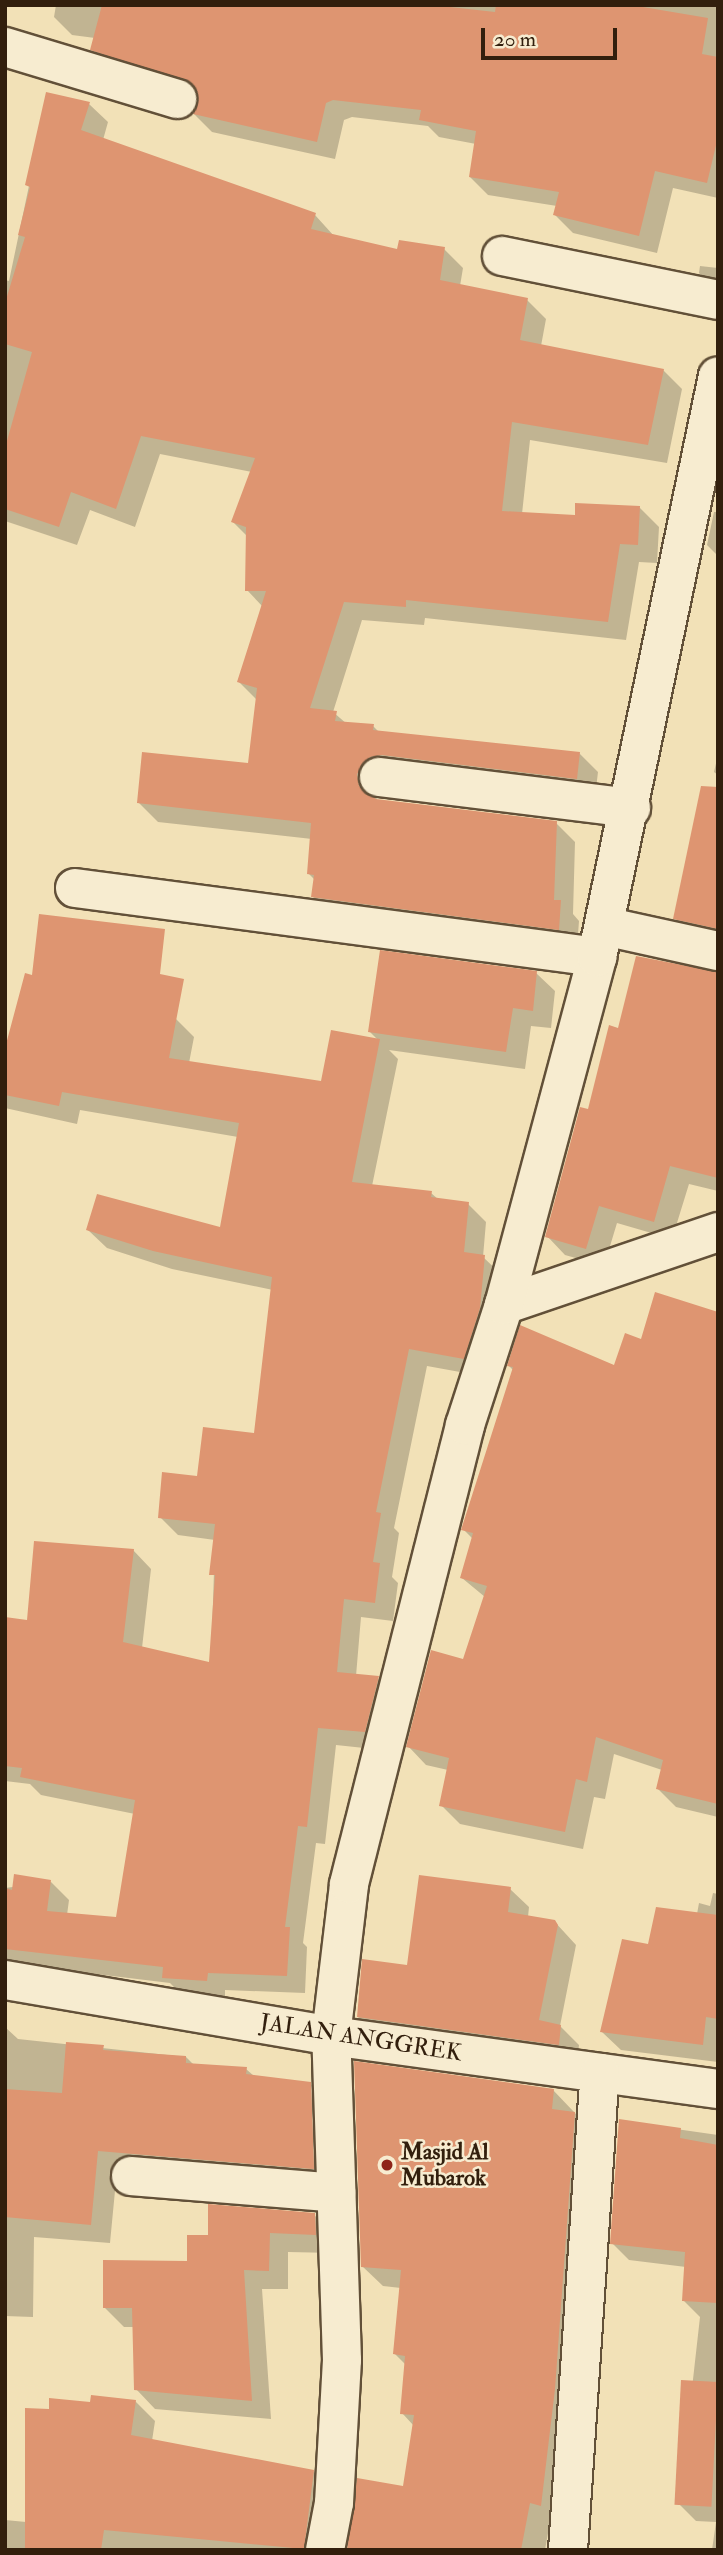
<!DOCTYPE html>
<html>
<head>
<meta charset="utf-8">
<style>
	body { margin:0 }
	#map { position:relative; width:723px; height:2555px; overflow:hidden; background:#f2e1b7; font-family:"IM FELL Double Pica",serif }
	div>[style] { position:absolute }
	.shadow>* { inset:0; background:#0003 }
	.building>* { inset:0; background:#de9571; transform-origin:0 0 }
	.roads { filter:drop-shadow(2px 0 #625038) drop-shadow(-2px 0 #625038) drop-shadow(0 2px #625038) drop-shadow(0 -2px #625038) }
	.street>* { height:38px; margin:-19px; padding:0 19px; transform-origin:19px; border-radius:19px; background:#f7ecd0 }
	.dots>* { width:19px; height:19px; translate:-50% -50%; box-sizing:border-box; border:4px solid #f7ecd0; border-radius:50% }
	span { translate:-50% -50%; white-space:nowrap; text-align:center; line-height:1.15; -webkit-text-stroke:5px #f7ecd0; paint-order:stroke }
	.street-label { font-size:23px; color:#321f0d }
	.poi-label { font-size:23px; color:#321f0d; font-weight:700 }
	.left { translate:0 -50%; text-align:left }
	.frame { position:absolute; inset:0; border:7px solid #321f0d; pointer-events:none }
	.scale { position:absolute; left:481px; top:28px; width:136px; height:32px; box-sizing:border-box; border:4px solid #321f0d; border-top:0; padding-left:9px; font-size:21px; line-height:24px; white-space:nowrap; color:#321f0d; -webkit-text-stroke:5px #f7ecd0; paint-order:stroke }
</style>
</head>
<body>
<div id="map">
	<div class="shadow">
		<i style="clip-path:polygon(56px 5px,718px 5px,718px 198px,673px 188px,657px 253px,573px 233px,555px 215px,557px 206px,488px 195px,470px 177px,476px 144px,439px 137px,428px 126px,352px 117px,344px 120px,335px 159px,212px 132px,194px 114px,200px 97px,110px 67px,92px 49px,95px 38px,72px 35px,54px 17px)"></i>
		<i style="clip-path:polygon(48px 95px,89px 104px,108px 122px,103px 140px,315px 215px,334px 236px,398px 251px,444px 249px,463px 268px,460px 286px,527px 300px,546px 319px,541px 346px,663px 370px,682px 389px,667px 463px,530px 440px,522px 514px,576px 517px,640px 508px,659px 527px,657px 563px,639px 562px,626px 640px,425px 618px,424px 625px,362px 620px,333px 712px,347px 724px,373px 726px,379px 732px,579px 753px,598px 772px,595px 797px,376px 793px,377px 801px,556px 823px,575px 842px,573px 914px,579px 921px,577px 948px,332px 915px,313px 897px,315px 880px,309px 874px,312px 839px,158px 822px,139px 803px,250px 765px,257px 700px,239px 682px,263px 607px,247px 590px,247px 536px,233px 522px,252px 472px,160px 454px,135px 527px,90px 510px,77px 545px,5px 521px,5px 280px,9px 281px)"></i>
		<i style="clip-path:polygon(700px 266px,718px 268px,718px 292px,699px 273px)"></i>
		<i style="clip-path:polygon(714px 512px,718px 512px,718px 556px,707px 545px)"></i>
		<i style="clip-path:polygon(718px 755px,718px 775px,714px 772px)"></i>
		<i style="clip-path:polygon(718px 801px,718px 943px,693px 937px,675px 918px)"></i>
		<i style="clip-path:polygon(536px 973px,555px 991px,551px 1028px,531px 1026px,525px 1069px,389px 1050px,398px 1059px,372px 1186px,431px 1193px,439px 1200px,468px 1204px,486px 1222px,483px 1257px,502px 1275px,482px 1376px,427px 1366px,394px 1528px,399px 1533px,392px 1577px,398px 1583px,393px 1621px,361px 1617px,356px 1676px,378px 1678px,396px 1696px,383px 1750px,336px 1745px,325px 1844px,316px 1843px,303px 1943px,307px 1947px,305px 1993px,225px 1990px,225px 1998px,182px 1995px,170px 1983px,5px 1963px,5px 1888px,51px 1882px,69px 1900px,67px 1915px,117px 1919px,135px 1814px,41px 1795px,30px 1784px,5px 1781px,5px 1623px,14px 1631px,133px 1550px,151px 1569px,142px 1648px,211px 1664px,215px 1540px,178px 1535px,160px 1517px,198px 1478px,255px 1435px,273px 1290px,172px 1269px,107px 1248px,88px 1230px,221px 1229px,238px 1137px,80px 1110px,77px 1124px,5px 1108px,5px 1043px,176px 1019px,194px 1037px,189px 1063px,322px 1083px,379px 1041px,370px 1032px)"></i>
		<i style="clip-path:polygon(718px 974px,718px 1191px,689px 1184px,672px 1239px,617px 1223px,604px 1266px,565px 1255px,547px 1236px,620px 1030px)"></i>
		<i style="clip-path:polygon(718px 1314px,718px 1817px,676px 1807px,658px 1789px,662px 1770px,614px 1754px,605px 1799px,594px 1797px,583px 1849px,460px 1824px,441px 1805px,448px 1770px,426px 1765px,408px 1746px,464px 1661px,485px 1597px,462px 1578px,473px 1539px,463px 1529px,513px 1370px,509px 1366px,615px 1367px,642px 1341px)"></i>
		<i style="clip-path:polygon(510px 1889px,529px 1907px,528px 1917px,554px 1921px,576px 1945px,560px 2026px,579px 2045px,577px 2063px,377px 2036px,358px 2017px,408px 1967px)"></i>
		<i style="clip-path:polygon(713px 1893px,718px 1894px,718px 2062px,621px 2050px,602px 2032px,649px 1946px,697px 1914px,699px 1903px,710px 1906px)"></i>
		<i style="clip-path:polygon(5px 2027px,18px 2039px,186px 2057px,194px 2065px,246px 2069px,254px 2076px,310px 2083px,329px 2103px,332px 2188px,117px 2170px,110px 2243px,34px 2237px,33px 2317px,5px 2316px)"></i>
		<i style="clip-path:polygon(553px 2090px,595px 2134px,560px 2525px,550px 2522px,545px 2550px,349px 2550px,404px 2488px,414px 2426px,402px 2413px,406px 2365px,395px 2354px,401px 2288px,383px 2286px,362px 2266px)"></i>
		<i style="clip-path:polygon(620px 2121px,718px 2135px,718px 2550px,712px 2550px,716px 2522px,696px 2521px,679px 2504px,700px 2317px,684px 2301px,686px 2267px,629px 2260px,612px 2243px)"></i>
		<i style="clip-path:polygon(314px 2215px,334px 2234px,334px 2253px,288px 2252px,288px 2289px,262px 2289px,271px 2419px,155px 2409px,136px 2389px,134px 2327px,124px 2327px,104px 2307px,188px 2263px,209px 2237px)"></i>
		<i style="clip-path:polygon(135px 2401px,155px 2421px,152px 2441px,313px 2471px,332px 2491px,325px 2550px,5px 2550px,5px 2520px,26px 2522px,50px 2410px)"></i>
	</div>
	<div class="building">
		<i style="clip-path:polygon(102px 5px,432px 5px,495px 12px,496px 5px,631px 5px,708px 18px,702px 54px,718px 57px,718px 137px,707px 183px,655px 171px,639px 236px,553px 215px,559px 192px,469px 177px,476px 131px,419px 120px,421px 110px,333px 100px,326px 103px,317px 142px,193px 114px,198px 95px,192px 84px,90px 50px)"></i>
		<i style="clip-path:polygon(46px 92px,90px 102px,81px 130px,316px 213px,311px 229px,397px 249px,399px 240px,445px 247px,440px 280px,528px 298px,520px 340px,664px 369px,648px 445px,512px 422px,502px 511px,575px 515px,575px 503px,640px 506px,638px 545px,620px 544px,608px 622px,406px 600px,406px 607px,344px 602px,310px 708px,337px 711px,335px 721px,374px 724px,373px 730px,580px 752px,577px 779px,382px 755px,370px 757px,357px 774px,359px 786px,376px 799px,557px 821px,554px 900px,561px 900px,559px 930px,311px 897px,314px 875px,307px 874px,311px 823px,137px 803px,142px 752px,248px 763px,257px 688px,237px 682px,266px 591px,245px 591px,246px 527px,231px 522px,255px 458px,141px 436px,116px 509px,71px 492px,59px 527px,5px 509px,5px 448px,32px 352px,5px 344px,5px 303px,25px 237px,18px 235px,30px 187px,25px 185px)"></i>
		<i style="clip-path:polygon(701px 786px,718px 787px,718px 929px,673px 919px)"></i>
		<i style="clip-path:polygon(39px 914px,165px 929px,160px 974px,184px 979px,169px 1058px,321px 1081px,331px 1030px,380px 1039px,352px 1182px,432px 1191px,431px 1197px,469px 1202px,464px 1252px,485px 1255px,480px 1308px,464px 1359px,409px 1349px,376px 1512px,381px 1513px,373px 1562px,380px 1563px,375px 1603px,344px 1599px,337px 1672px,379px 1676px,365px 1732px,318px 1728px,307px 1827px,298px 1826px,285px 1927px,290px 1927px,287px 1976px,208px 1973px,207px 1981px,162px 1978px,163px 1967px,5px 1949px,5px 1888px,12px 1890px,14px 1874px,51px 1880px,47px 1911px,116px 1917px,135px 1800px,20px 1777px,22px 1768px,5px 1766px,5px 1617px,27px 1620px,34px 1541px,134px 1549px,123px 1642px,209px 1662px,215px 1575px,209px 1575px,215px 1524px,158px 1518px,162px 1472px,197px 1476px,203px 1427px,254px 1433px,272px 1277px,153px 1251px,86px 1230px,97px 1194px,220px 1227px,239px 1123px,62px 1092px,59px 1106px,5px 1095px,5px 1048px,25px 973px,32px 975px)"></i>
		<i style="clip-path:polygon(380px 950px,537px 971px,533px 1011px,513px 1008px,506px 1052px,368px 1032px)"></i>
		<i style="clip-path:polygon(636px 956px,718px 972px,718px 1178px,670px 1166px,654px 1222px,599px 1206px,586px 1249px,545px 1237px,580px 1107px,588px 1109px,609px 1025px,618px 1028px)"></i>
		<i style="clip-path:polygon(655px 1292px,718px 1312px,718px 1804px,656px 1789px,663px 1760px,596px 1737px,587px 1782px,576px 1779px,565px 1832px,439px 1806px,449px 1758px,406px 1747px,431px 1650px,463px 1659px,487px 1586px,460px 1578px,473px 1533px,461px 1530px,513px 1367px,507px 1366px,520px 1325px,614px 1365px,625px 1333px,641px 1339px)"></i>
		<i style="clip-path:polygon(419px 1875px,511px 1887px,508px 1912px,555px 1920px,558px 1925px,539px 2020px,561px 2025px,559px 2045px,357px 2017px,362px 1959px,407px 1965px)"></i>
		<i style="clip-path:polygon(656px 1907px,718px 1915px,718px 2019px,706px 2017px,703px 2045px,600px 2032px,622px 1939px,648px 1944px)"></i>
		<i style="clip-path:polygon(66px 2042px,104px 2045px,103px 2050px,186px 2056px,186px 2063px,247px 2067px,246px 2074px,311px 2082px,314px 2169px,98px 2151px,91px 2225px,5px 2217px,5px 2089px,62px 2093px)"></i>
		<i style="clip-path:polygon(354px 2061px,554px 2089px,552px 2109px,575px 2112px,555px 2389px,541px 2506px,530px 2503px,521px 2550px,347px 2550px,357px 2478px,403px 2486px,414px 2415px,400px 2414px,405px 2356px,393px 2354px,401px 2270px,361px 2267px)"></i>
		<i style="clip-path:polygon(619px 2119px,681px 2128px,680px 2138px,718px 2145px,718px 2303px,682px 2301px,685px 2252px,610px 2244px)"></i>
		<i style="clip-path:polygon(208px 2204px,315px 2213px,316px 2235px,270px 2233px,269px 2271px,244px 2270px,252px 2401px,134px 2390px,132px 2308px,103px 2308px,103px 2260px,187px 2261px,187px 2235px,208px 2235px)"></i>
		<i style="left:681px;top:2380px;width:37px;height:125px;rotate:3deg"></i>
		<i style="clip-path:polygon(91px 2395px,136px 2400px,131px 2435px,314px 2470px,304px 2549px,104px 2530px,101px 2550px,25px 2550px,25px 2408px,49px 2409px,49px 2398px,90px 2402px)"></i>
	</div>
	<div class="roads">
		<div class="street">
			<i style="left:5px;top:47px;width:180px;rotate:16.8deg"></i>
			<i style="left:502px;top:256px;width:220px;rotate:11.5deg"></i>
			<i style="left:379px;top:777px;width:254px;rotate:7deg"></i>
			<i style="left:75px;top:888px;width:527px;rotate:7.53deg"></i>
			<i style="left:604px;top:926px;width:117px;rotate:12.4deg"></i>
			<i style="left:504px;top:1305px;width:226px;rotate:-18.8deg"></i>
			<i style="left:5px;top:1980px;width:331px;rotate:9.7deg"></i>
			<i style="left:331px;top:2036px;width:391px;rotate:7.8deg"></i>
			<i style="left:131px;top:2176px;width:206px;rotate:4.7deg"></i>
			<i style="left:325px;top:2550px;width:48px;rotate:-79.2deg"></i>
			<i style="left:334px;top:2503px;width:143px;rotate:-86.8deg"></i>
			<i style="left:342px;top:2360px;width:324px;rotate:-91.9deg"></i>
			<i style="left:331px;top:2036px;width:153px;rotate:-83.2deg"></i>
			<i style="left:349px;top:1884px;width:473px;rotate:-75.8deg"></i>
			<i style="left:465px;top:1425px;width:126px;rotate:-72deg"></i>
			<i style="left:504px;top:1305px;width:360px;rotate:-75deg"></i>
			<i style="left:597px;top:957px;width:593px;rotate:-78.24deg"></i>
			<i style="left:568px;top:2550px;width:478px;rotate:-86.2deg"></i>
		</div>
	</div>
	<div class="dots">
		<i style="left:387px;top:2165px;background:#8f2418"></i>
	</div>
	<div class="street-label">
		<span style="left:361px;top:2038px;rotate:9deg">JALAN ANGGREK</span>
	</div>
	<div class="poi-label">
		<span class="left" style="left:401px;top:2165px">Masjid Al<br>Mubarok</span>
	</div>
	<div class="frame"></div>
	<div class="scale">20 m</div>
</div>
</body>
</html>
